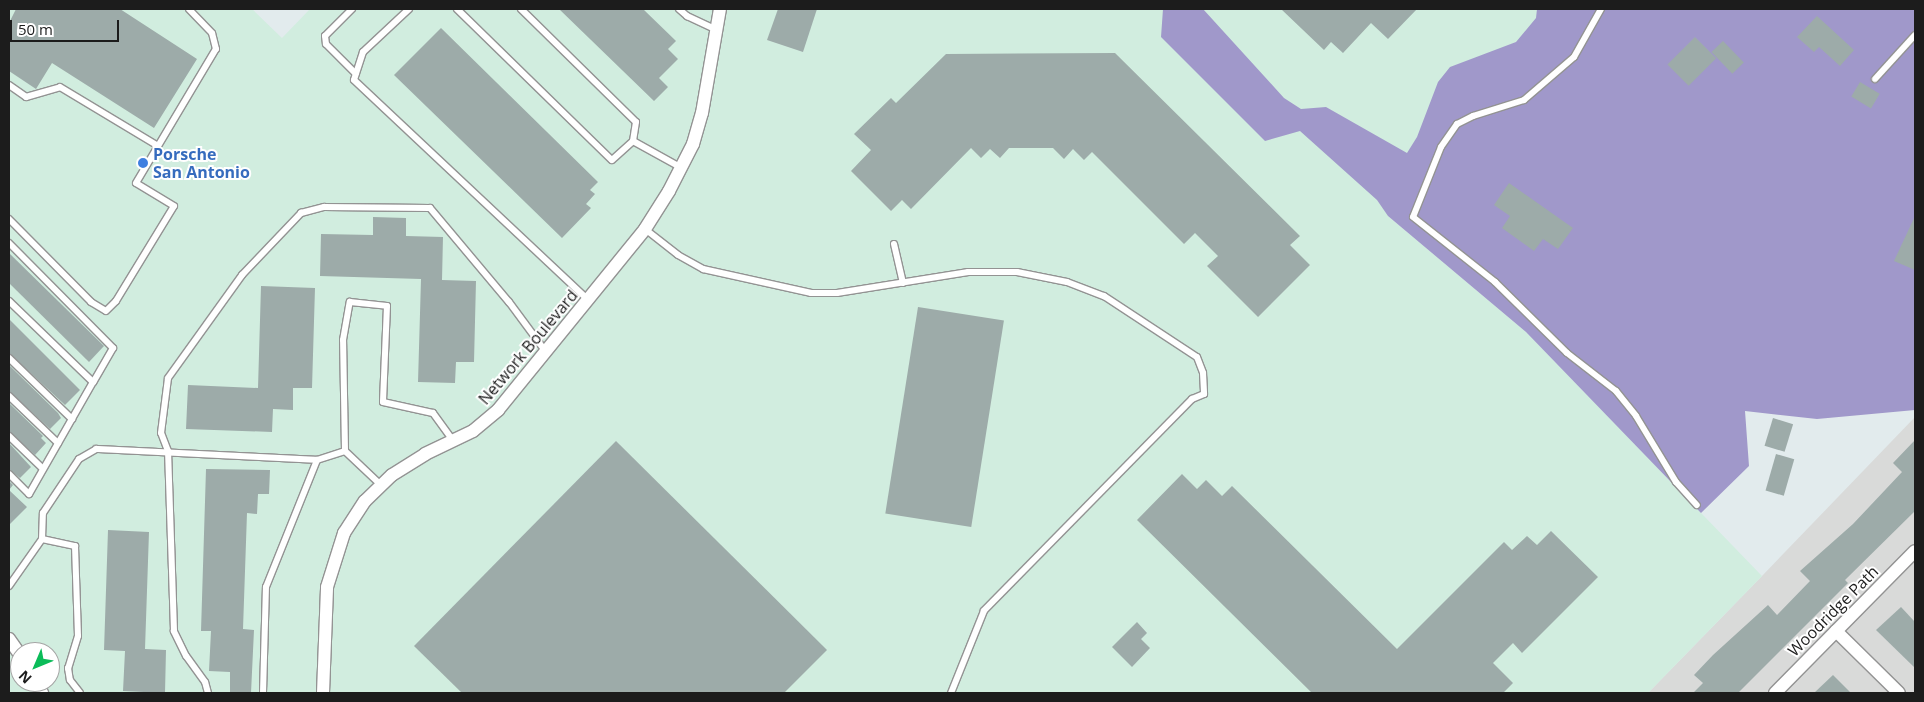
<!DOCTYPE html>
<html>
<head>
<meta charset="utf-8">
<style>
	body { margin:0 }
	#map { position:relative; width:1924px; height:702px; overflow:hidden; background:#e2ebed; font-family:"Open Sans",sans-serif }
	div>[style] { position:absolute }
	.residential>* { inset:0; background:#d9dad9 }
	.commercial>* { inset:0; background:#d1eddf }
	.forest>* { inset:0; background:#a098ca }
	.building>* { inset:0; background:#9daba9; transform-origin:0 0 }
	.roads { filter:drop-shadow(1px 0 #939393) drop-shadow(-1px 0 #939393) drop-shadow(0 1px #939393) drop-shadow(0 -1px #939393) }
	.lane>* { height:6px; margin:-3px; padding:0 3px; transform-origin:3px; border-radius:3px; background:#fff }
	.street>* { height:12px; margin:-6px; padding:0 6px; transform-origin:6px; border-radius:6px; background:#fff }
	.dots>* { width:14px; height:14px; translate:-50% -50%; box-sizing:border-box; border:2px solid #fff; border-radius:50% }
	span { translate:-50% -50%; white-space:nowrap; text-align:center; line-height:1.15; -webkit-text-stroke:4px #fff; paint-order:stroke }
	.shop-label { font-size:16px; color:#366cbe; font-weight:700 }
	.left { translate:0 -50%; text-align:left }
	.street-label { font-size:16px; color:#1c1c1c }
	.frame { position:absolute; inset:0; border:10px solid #1c1c1c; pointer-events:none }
	.north { position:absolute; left:10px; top:642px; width:50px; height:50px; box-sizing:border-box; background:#fff; border:1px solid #a4a4a4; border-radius:50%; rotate:225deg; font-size:14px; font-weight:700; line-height:20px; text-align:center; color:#1c1c1c }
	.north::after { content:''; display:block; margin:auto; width:18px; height:22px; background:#0bbc59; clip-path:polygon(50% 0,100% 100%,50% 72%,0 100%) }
	.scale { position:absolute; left:10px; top:20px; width:109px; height:22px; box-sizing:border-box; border:2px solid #1c1c1c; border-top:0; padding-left:6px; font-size:15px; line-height:18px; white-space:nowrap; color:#1c1c1c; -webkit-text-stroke:4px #fff; paint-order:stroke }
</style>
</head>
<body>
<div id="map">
	<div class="residential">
		<i style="clip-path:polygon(1915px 417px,1915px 693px,1648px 693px,1762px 576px)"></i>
	</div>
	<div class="commercial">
		<i style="clip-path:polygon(evenodd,9px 9px,252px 9px,282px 38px,310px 9px,1585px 9px,1388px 216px,1526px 332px,1762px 576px,1648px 693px,9px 693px,9px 9px,20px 652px,50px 652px,50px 682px,20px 682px,20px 652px)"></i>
	</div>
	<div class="forest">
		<i style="clip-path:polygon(1163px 9px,1203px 9px,1284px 98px,1301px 109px,1326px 107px,1407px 153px,1417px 137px,1438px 82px,1450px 67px,1516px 42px,1536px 18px,1537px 9px,1915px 9px,1915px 410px,1817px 419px,1745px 411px,1749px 466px,1701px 513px,1526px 332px,1388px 216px,1377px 200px,1300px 131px,1265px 141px,1161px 37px)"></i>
	</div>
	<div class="building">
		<i style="clip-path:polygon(16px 9px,120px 9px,197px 59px,154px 128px,52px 63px,36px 89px,9px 71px,9px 23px)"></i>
		<i style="clip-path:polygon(559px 9px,643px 9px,676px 41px,668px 49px,678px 59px,659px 78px,668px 87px,654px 101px)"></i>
		<i style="clip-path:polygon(778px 9px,817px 9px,803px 52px,767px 40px)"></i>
		<i style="clip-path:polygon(1281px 9px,1417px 9px,1388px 39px,1371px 23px,1343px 53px,1331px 42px,1324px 50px)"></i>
		<i style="clip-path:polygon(1817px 16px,1854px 50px,1840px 66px,1819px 47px,1814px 52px,1797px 37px)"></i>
		<i style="clip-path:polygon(441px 28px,598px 182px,590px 190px,595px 194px,586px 204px,591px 208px,562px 238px,394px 75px)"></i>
		<i style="left:1695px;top:37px;width:30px;height:39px;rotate:45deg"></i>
		<i style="left:1723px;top:41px;width:30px;height:16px;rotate:46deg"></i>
		<i style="clip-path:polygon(1115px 53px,1300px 236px,1290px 245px,1310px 265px,1258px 317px,1207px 266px,1218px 256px,1195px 233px,1184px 244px,1092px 152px,1084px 160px,1073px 149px,1064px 159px,1053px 148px,1009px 148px,1000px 158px,990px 149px,981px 158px,971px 148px,911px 209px,902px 200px,891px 211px,851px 171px,871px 150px,854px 134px,891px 98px,896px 103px,946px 54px)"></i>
		<i style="left:1860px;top:82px;width:23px;height:17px;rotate:31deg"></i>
		<i style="clip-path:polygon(1509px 183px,1573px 228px,1558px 249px,1543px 239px,1534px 251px,1502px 228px,1510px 216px,1494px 205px)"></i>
		<i style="clip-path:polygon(1915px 216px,1915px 270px,1894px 261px)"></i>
		<i style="clip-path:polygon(373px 217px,406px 218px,406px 236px,443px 237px,442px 280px,476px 281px,474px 362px,456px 362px,455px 383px,418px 382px,421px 279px,320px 276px,321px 234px,373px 235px)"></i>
		<i style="clip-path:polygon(9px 253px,104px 346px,89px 362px,9px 283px)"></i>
		<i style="clip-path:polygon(261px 286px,315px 288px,312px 388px,293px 388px,293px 410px,273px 409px,272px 432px,186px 429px,188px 385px,258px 388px)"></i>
		<i style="left:918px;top:307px;width:87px;height:209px;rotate:9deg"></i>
		<i style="clip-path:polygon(9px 319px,80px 390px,65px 405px,9px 353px)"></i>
		<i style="clip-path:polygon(9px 365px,58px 413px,61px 418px,50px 429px,9px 391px)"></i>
		<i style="clip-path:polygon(9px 403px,43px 436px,41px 438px,46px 443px,35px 455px,9px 431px)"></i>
		<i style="left:1773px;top:418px;width:21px;height:29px;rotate:17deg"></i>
		<i style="clip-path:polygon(1915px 440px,1915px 511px,1845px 580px,1848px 583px,1738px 693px,1693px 693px,1703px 683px,1694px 675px,1713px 655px,1768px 605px,1777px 615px,1810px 581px,1800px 571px,1853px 524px,1902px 472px,1893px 463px)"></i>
		<i style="clip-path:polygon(616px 441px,827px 650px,784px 693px,462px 693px,414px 646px)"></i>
		<i style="clip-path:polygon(9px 443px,31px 467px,20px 478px,9px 469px)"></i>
		<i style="left:1776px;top:454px;width:19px;height:38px;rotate:16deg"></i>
		<i style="clip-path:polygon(206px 469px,270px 470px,269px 494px,258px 494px,257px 514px,247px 513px,243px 629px,254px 630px,251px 693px,230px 692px,230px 672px,209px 671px,211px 631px,201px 631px)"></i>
		<i style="clip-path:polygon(1182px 474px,1197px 489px,1206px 480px,1222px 496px,1232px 486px,1397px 649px,1504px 542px,1512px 550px,1527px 536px,1537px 545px,1551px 531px,1598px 577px,1522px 653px,1513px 643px,1493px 663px,1513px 683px,1503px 693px,1312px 693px,1137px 520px)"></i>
		<i style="clip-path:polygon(9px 481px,13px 485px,9px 490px,27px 507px,9px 525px)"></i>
		<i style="clip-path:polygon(108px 530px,149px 532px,145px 649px,166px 650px,165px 693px,123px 691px,125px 651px,104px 650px)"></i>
		<i style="clip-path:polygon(1901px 607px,1915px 622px,1915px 668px,1876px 630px)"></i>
		<i style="clip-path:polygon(1137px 622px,1147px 633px,1141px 639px,1150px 648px,1132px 667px,1112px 647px)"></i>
		<i style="clip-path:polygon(1833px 675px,1851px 693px,1814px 693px)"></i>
	</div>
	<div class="roads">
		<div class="lane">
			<i style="left:352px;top:9px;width:38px;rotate:135deg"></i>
			<i style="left:325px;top:36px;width:8px;rotate:83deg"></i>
			<i style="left:326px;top:44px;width:42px;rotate:45deg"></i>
			<i style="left:409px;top:9px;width:63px;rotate:136.9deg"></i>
			<i style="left:363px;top:52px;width:29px;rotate:108deg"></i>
			<i style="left:354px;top:80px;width:321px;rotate:43.2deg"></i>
			<i style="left:457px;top:9px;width:216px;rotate:44.3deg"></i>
			<i style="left:612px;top:160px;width:28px;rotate:-42deg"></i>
			<i style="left:633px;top:141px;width:56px;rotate:28.9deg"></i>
			<i style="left:521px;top:9px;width:161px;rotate:44.5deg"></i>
			<i style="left:636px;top:122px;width:19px;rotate:99deg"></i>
			<i style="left:679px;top:9px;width:11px;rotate:41deg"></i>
			<i style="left:687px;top:16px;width:33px;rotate:25deg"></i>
			<i style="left:1601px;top:9px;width:55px;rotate:119.4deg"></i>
			<i style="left:1574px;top:57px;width:66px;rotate:139.3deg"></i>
			<i style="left:1524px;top:100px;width:53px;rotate:162.6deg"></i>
			<i style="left:1473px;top:116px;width:18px;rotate:153deg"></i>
			<i style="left:1457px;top:124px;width:28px;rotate:125deg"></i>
			<i style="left:1441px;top:147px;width:75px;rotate:111.8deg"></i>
			<i style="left:1413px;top:217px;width:105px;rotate:38.4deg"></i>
			<i style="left:1495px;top:282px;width:101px;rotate:44.6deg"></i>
			<i style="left:1567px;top:353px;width:62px;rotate:37.8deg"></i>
			<i style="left:1616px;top:391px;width:32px;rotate:51deg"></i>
			<i style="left:1636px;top:416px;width:77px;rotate:58.8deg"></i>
			<i style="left:1676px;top:482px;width:31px;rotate:48deg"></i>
			<i style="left:1875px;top:79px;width:59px;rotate:-47.7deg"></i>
			<i style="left:9px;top:85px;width:21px;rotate:35deg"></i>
			<i style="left:26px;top:97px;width:35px;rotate:-16deg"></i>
			<i style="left:60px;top:87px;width:114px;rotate:31deg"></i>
			<i style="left:9px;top:219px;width:117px;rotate:45.3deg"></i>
			<i style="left:91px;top:302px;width:17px;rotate:31deg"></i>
			<i style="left:106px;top:311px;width:14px;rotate:-45deg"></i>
			<i style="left:116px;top:301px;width:111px;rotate:-58.6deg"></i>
			<i style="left:174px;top:206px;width:44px;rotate:-148.8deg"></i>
			<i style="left:136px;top:183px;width:156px;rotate:-59.2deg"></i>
			<i style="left:216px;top:49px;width:16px;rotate:-104deg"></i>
			<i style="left:212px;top:33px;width:33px;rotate:-134deg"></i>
			<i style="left:645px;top:229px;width:42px;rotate:38.2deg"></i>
			<i style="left:678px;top:255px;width:29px;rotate:29deg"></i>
			<i style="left:703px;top:269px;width:111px;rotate:12.5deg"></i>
			<i style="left:811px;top:293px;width:26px"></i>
			<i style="left:837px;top:293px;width:133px;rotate:-9.1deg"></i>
			<i style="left:968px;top:272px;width:49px"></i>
			<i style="left:1017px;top:272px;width:51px;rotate:11.3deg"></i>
			<i style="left:1067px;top:282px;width:40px;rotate:21deg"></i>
			<i style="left:1104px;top:296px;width:111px;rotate:33.3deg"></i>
			<i style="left:1197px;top:357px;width:17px;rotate:69deg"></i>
			<i style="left:1203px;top:373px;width:21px;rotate:87deg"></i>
			<i style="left:1204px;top:394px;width:13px;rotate:157deg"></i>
			<i style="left:1192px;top:399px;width:297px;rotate:134.5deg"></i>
			<i style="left:984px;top:611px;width:88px;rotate:111.9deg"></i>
			<i style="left:9px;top:243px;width:148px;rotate:45.3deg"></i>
			<i style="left:113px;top:348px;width:39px;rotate:120deg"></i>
			<i style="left:894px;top:244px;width:40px;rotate:77deg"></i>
			<i style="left:9px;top:301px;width:117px;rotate:44deg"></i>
			<i style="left:93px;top:382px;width:129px;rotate:119.7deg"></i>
			<i style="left:29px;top:494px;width:28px;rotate:-135deg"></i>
			<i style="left:9px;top:358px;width:88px;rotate:44.1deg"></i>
			<i style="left:9px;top:396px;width:68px;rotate:43.8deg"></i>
			<i style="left:9px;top:436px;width:47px;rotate:44.1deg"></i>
			<i style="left:345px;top:451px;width:111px;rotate:-91deg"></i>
			<i style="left:343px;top:340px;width:39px;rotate:-80deg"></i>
			<i style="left:350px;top:302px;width:37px;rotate:6deg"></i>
			<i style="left:387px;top:306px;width:96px;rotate:92.4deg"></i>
			<i style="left:383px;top:402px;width:51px;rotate:12.4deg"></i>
			<i style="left:433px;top:413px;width:34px;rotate:54deg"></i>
			<i style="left:42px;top:539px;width:26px;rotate:-88deg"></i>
			<i style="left:43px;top:513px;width:65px;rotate:-56.3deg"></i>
			<i style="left:79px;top:459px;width:20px;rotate:-30deg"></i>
			<i style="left:96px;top:449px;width:221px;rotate:2.8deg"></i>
			<i style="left:9px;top:586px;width:57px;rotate:-54.9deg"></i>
			<i style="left:42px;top:539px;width:34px;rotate:12deg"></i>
			<i style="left:75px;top:546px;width:90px;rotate:88.1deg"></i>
			<i style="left:78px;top:636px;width:34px;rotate:107deg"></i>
			<i style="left:68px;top:668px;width:12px;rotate:81deg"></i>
			<i style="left:70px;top:680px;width:16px;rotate:52deg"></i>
			<i style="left:208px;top:693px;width:11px;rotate:-105deg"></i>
			<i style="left:205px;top:682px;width:32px;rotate:-126deg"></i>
			<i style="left:186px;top:656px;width:28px;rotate:-116deg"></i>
			<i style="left:174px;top:631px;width:180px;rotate:-91.9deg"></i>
			<i style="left:168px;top:451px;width:19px;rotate:-111deg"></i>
			<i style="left:161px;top:433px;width:55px;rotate:-82.7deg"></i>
			<i style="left:168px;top:378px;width:127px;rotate:-54.3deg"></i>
			<i style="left:242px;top:275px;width:86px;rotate:-46.4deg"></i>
			<i style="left:301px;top:213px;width:24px;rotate:-15deg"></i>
			<i style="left:324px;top:207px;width:106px;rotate:0.5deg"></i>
			<i style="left:430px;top:208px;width:123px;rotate:50deg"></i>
			<i style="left:509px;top:302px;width:62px;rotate:53.5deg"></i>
			<i style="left:263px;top:693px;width:106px;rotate:-88.4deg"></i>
			<i style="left:266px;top:587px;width:137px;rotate:-68.1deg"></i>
			<i style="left:317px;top:460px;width:29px;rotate:-18deg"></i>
			<i style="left:345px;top:451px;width:50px;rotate:43.4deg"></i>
		</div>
		<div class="street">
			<i style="left:1836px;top:631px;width:88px;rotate:44.5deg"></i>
			<i style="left:9px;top:639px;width:19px;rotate:55deg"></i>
			<i style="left:36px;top:682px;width:13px;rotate:61deg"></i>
			<i style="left:323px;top:693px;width:106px;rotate:-87.8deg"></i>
			<i style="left:327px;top:587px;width:57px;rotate:-72.5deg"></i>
			<i style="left:344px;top:533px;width:38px;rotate:-57deg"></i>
			<i style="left:365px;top:501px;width:37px;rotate:-44deg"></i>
			<i style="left:392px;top:475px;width:39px;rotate:-32deg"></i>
			<i style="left:425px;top:454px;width:53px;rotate:-25.6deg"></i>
			<i style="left:473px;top:431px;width:33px;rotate:-40deg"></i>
			<i style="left:498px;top:410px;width:233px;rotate:-50.9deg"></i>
			<i style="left:645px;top:229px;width:45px;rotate:-57.7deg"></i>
			<i style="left:669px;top:191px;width:53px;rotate:-62.9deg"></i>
			<i style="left:693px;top:144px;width:32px;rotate:-74deg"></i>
			<i style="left:702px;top:113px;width:106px;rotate:-80.2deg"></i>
			<i style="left:1775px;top:693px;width:199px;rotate:-45.4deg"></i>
		</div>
	</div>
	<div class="dots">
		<i style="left:143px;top:163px;background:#3f7fe0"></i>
	</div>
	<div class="shop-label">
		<span class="left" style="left:153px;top:163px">Porsche<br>San Antonio</span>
	</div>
	<div class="street-label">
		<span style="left:528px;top:347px;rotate:-50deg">Network Boulevard</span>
		<span style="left:1833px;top:611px;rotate:-45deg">Woodridge Path</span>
	</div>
	<div class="frame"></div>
	<div class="north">N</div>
	<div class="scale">50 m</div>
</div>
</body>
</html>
